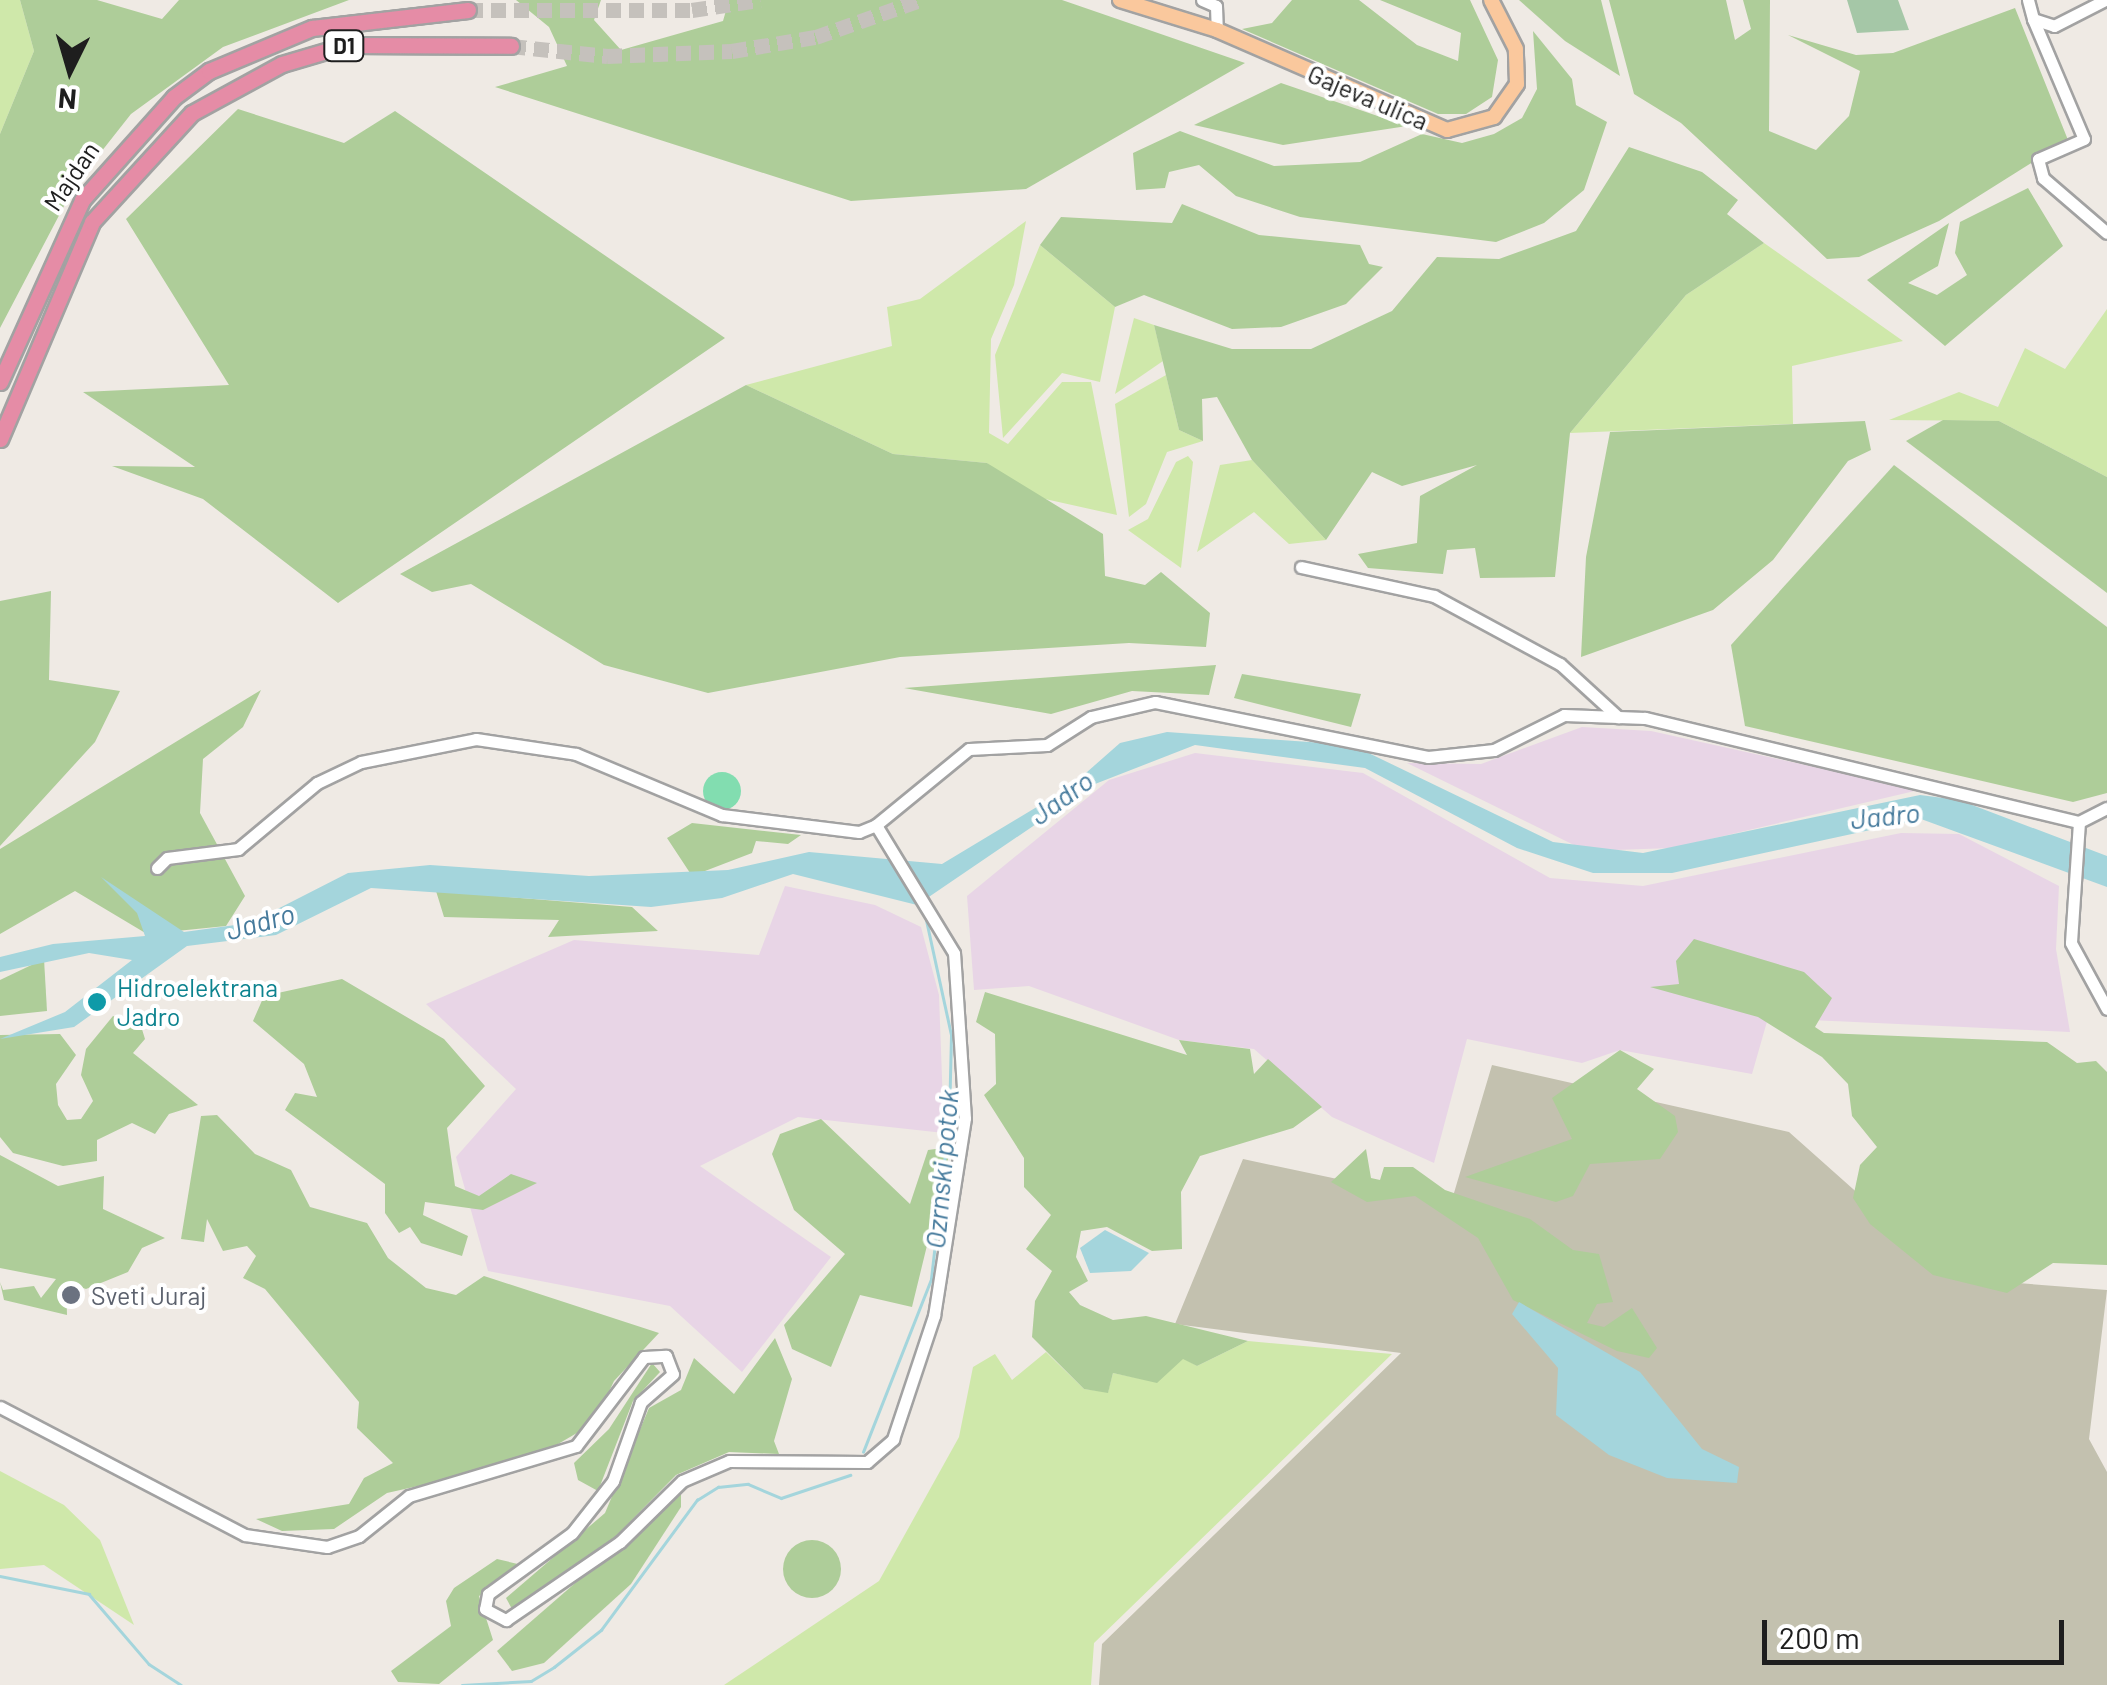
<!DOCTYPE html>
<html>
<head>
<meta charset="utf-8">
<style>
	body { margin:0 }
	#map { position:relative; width:2107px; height:1685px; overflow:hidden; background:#efeae4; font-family:Barlow,sans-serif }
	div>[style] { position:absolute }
	.industrial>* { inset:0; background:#e8d5e6 }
	.construction>* { inset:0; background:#c3c1af }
	.grass>* { inset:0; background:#cfe8aa }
	.forest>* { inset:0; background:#aecd99 }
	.round { border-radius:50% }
	.cemetery>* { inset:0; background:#a5c7a7 }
	.pitch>* { inset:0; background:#82ddb0 }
	.water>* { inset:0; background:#a4d5dc }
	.stream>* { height:2.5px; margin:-1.25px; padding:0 1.25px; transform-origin:1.25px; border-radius:1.25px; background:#a4d5dc }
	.highway-tunnel>* { height:15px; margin-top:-7.5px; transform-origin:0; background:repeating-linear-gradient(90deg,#c5c1bc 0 15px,transparent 0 23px) }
	.roads { filter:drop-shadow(2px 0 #a2a2a2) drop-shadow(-2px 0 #a2a2a2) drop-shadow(0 2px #a2a2a2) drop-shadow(0 -2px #a2a2a2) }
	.minor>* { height:11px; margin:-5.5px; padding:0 5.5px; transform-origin:5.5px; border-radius:5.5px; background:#fff }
	.major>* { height:14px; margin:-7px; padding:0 7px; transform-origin:7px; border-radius:7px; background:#fac89d }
	.highway>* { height:15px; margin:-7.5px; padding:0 7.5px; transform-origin:7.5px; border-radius:7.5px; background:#e58ca6 }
	.dots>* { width:28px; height:28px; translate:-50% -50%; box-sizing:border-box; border:5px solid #fff; border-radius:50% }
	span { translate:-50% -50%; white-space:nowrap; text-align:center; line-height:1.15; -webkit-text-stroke:8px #fff; paint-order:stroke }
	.shield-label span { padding:2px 8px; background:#fff; border:2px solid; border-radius:8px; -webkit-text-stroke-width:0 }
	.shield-label { font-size:22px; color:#1e1e1e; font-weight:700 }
	.street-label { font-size:25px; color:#1e1e1e }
	.culture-label { font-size:25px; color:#0d838f }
	.left { translate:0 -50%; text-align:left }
	.worship-label { font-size:25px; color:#5b616d }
	.water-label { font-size:28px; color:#457a9c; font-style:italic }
	.north { position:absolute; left:20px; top:20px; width:100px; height:100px; -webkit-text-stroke:8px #fff; paint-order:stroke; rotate:185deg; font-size:28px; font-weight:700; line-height:40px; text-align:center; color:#1e1e1e }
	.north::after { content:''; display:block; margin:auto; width:35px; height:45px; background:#1e1e1e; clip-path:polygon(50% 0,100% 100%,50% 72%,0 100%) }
	.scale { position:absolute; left:1762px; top:1620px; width:302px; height:45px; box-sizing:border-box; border:5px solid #1e1e1e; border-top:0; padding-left:12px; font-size:30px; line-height:35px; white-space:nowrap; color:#1e1e1e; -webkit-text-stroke:8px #fff; paint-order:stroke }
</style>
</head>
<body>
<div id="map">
	<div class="industrial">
		<i style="clip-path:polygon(1582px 727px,1651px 731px,1919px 790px,1672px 848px,1615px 850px,1578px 847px,1407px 763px,1481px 764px)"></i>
		<i style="clip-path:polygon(1195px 753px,1363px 773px,1550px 878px,1643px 886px,1901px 833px,1959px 834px,2059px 886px,2056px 949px,2070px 1032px,1768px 1018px,1752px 1074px,1620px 1050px,1582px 1063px,1467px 1039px,1434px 1163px,1332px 1117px,1254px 1049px,1179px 1040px,1029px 986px,974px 990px,967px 896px,1109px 780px)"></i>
		<i style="clip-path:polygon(785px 886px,875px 905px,921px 927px,939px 995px,944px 1133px,798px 1117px,700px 1166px,831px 1257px,742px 1372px,670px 1306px,488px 1271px,456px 1157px,516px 1089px,426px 1004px,574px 940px,759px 955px)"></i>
	</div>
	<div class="construction">
		<i style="clip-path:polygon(1492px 1065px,1789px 1132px,1953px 1278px,2107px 1290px,2089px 1439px,2107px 1472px,2107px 1685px,1099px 1685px,1102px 1644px,1401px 1353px,1175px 1324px,1243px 1159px,1451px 1203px)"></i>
	</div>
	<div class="grass">
		<i style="clip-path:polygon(0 0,20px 0,34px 51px,0 134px)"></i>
		<i style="clip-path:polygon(1026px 221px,1014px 285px,991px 339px,989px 433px,1008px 444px,1062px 382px,1091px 382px,1117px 515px,1027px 495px,987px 463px,893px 454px,746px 385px,892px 346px,887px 307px,920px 299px)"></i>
		<i style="clip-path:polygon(1764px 243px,1903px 341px,1792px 366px,1793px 424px,1570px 433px,1686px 295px)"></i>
		<i style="clip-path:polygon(1040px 245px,1115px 307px,1100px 382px,1062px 373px,1003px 438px,995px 355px)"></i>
		<i style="clip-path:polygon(2107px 309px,2107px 477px,1999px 421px,1889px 420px,1959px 392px,1998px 407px,2025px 348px,2065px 369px)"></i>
		<i style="clip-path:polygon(1134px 318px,1154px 325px,1163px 361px,1115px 394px)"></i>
		<i style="clip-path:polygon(1166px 375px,1179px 430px,1203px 441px,1167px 452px,1146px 504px,1129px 517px,1115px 404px)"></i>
		<i style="clip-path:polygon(1188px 456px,1193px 462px,1181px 568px,1128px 530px,1148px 519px,1176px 462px)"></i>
		<i style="clip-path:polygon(1252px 460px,1326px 540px,1289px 544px,1254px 512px,1197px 552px,1220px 465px)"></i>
		<i style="clip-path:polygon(1248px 1341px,1392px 1354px,1094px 1643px,1091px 1685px,724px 1685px,879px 1581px,959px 1437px,973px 1367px,995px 1354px,1012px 1380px,1046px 1352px,1084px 1389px,1108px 1392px,1113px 1373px,1157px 1382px,1183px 1358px,1197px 1366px)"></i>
		<i style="clip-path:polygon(0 1471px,64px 1505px,100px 1540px,134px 1625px,44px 1565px,0 1569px)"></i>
	</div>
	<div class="forest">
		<i style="clip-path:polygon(20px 0,97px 0,162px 19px,179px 0,349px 0,223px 47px,131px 114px,75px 185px,0 328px,0 134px,34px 51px)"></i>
		<i style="clip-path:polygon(516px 0,601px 0,594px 20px,621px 50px,723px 21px,729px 0,1062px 0,1245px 63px,1026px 189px,851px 201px,495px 87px,567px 66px,549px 27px)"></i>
		<i style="clip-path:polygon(1292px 0,1359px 0,1417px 45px,1458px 61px,1461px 33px,1380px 0,1470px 0,1498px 60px,1492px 97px,1466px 114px,1438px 114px,1242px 29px,1272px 23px)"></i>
		<i style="clip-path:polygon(1519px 0,1601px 0,1620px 76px,1565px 41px)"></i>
		<i style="clip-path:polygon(1609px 0,1726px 0,1735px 40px,1751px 29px,1743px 0,1770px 0,1769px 131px,1816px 150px,1849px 116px,1860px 71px,1788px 35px,1856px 55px,1893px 53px,2015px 8px,2068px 140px,1939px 221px,1859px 257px,1827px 259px,1681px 123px,1634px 94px)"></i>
		<i style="clip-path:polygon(1533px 31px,1572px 79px,1576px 105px,1607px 122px,1584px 190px,1544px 223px,1496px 242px,1300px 217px,1236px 196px,1199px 165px,1169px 172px,1165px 188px,1136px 190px,1133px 153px,1180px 131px,1274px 166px,1360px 162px,1422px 134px,1462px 143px,1494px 134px,1522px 118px,1537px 89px)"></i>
		<i style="clip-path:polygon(1281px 83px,1407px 126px,1283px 145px,1194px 125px)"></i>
		<i style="clip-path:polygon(238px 109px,344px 143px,395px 111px,725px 338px,338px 603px,203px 499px,112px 466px,195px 467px,83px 392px,229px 385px,126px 219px)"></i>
		<i style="clip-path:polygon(1629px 147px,1702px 172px,1738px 200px,1727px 214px,1764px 243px,1686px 295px,1570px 433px,1555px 577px,1480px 578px,1475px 548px,1447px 550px,1443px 574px,1368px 568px,1358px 554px,1417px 543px,1420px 496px,1477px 465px,1402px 486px,1372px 472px,1326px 540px,1252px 460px,1217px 397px,1202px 399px,1203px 441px,1179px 430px,1154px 325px,1232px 349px,1311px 349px,1392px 311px,1437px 257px,1499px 259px,1576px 231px)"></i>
		<i style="clip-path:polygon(2028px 188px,2063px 246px,1945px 346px,1867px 280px,1949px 223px,1938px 266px,1908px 283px,1937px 295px,1967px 275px,1955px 253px,1960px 222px)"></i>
		<i style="clip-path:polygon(1182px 204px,1259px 235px,1360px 245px,1369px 264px,1383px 267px,1346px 304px,1281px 327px,1232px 329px,1144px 295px,1115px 307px,1040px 245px,1061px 217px,1172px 223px)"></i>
		<i style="clip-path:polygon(746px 385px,893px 454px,987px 463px,1103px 534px,1105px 576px,1145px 585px,1161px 572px,1210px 613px,1206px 647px,1129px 643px,900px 657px,708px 693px,604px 665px,471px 584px,432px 592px,400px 574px)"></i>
		<i style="clip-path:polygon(1943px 420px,1999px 421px,2107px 477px,2107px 593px,1906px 441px)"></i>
		<i style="clip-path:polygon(1865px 421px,1871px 450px,1848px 461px,1773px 560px,1713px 610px,1581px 657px,1586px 557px,1610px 432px)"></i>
		<i style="clip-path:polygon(1894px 465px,2107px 627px,2107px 793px,2073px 802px,1745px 726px,1731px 645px)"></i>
		<i style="clip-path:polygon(51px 591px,49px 680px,120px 691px,95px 742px,0 846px,0 601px)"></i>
		<i style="clip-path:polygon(1216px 665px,1209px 695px,1132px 691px,1051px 714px,904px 688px)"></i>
		<i style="clip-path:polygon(1242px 674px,1361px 694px,1351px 727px,1234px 698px)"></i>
		<i style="clip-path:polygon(261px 690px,243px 727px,203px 759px,200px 813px,245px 896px,226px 926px,147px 934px,75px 891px,0 934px,0 849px)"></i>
		<i style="clip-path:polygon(692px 823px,801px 835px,788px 844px,756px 841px,752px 853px,692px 876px,667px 838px)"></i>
		<i style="clip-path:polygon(436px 891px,632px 907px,658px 931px,548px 937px,559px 920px,444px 917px)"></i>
		<i style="clip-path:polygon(1694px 939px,1804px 972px,1832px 998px,1815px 1027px,1824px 1033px,2047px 1042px,2077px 1063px,2096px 1061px,2107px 1072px,2107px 1265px,2053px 1263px,2007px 1293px,1933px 1275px,1870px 1224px,1853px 1198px,1860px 1165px,1877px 1147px,1852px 1116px,1848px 1084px,1822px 1057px,1758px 1017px,1650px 987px,1679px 984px,1676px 961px)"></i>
		<i style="clip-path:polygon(44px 959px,47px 1011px,0 1016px,0 980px)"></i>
		<i style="clip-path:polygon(342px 979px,444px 1039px,485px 1086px,447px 1128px,455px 1186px,479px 1196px,511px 1174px,537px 1183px,483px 1210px,425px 1202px,423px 1215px,468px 1236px,462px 1256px,421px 1243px,410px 1227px,399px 1233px,385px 1213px,385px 1184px,285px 1110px,295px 1093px,317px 1097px,304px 1064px,253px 1021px,264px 996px)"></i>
		<i style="clip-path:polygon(985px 992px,1187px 1055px,1179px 1040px,1250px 1049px,1254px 1074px,1268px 1059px,1322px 1107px,1293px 1128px,1200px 1156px,1181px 1192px,1182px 1249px,1152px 1251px,1107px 1227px,1081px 1231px,1076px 1257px,1088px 1281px,1069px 1292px,1080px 1305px,1113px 1320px,1146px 1316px,1248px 1341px,1197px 1366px,1183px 1359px,1157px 1383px,1113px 1373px,1108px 1393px,1084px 1389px,1032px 1337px,1035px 1301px,1052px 1271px,1026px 1249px,1051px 1215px,1024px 1187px,1024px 1158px,984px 1095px,996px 1084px,995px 1034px,976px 1022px)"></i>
		<i style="clip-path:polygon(113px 1016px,141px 1026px,145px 1039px,133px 1053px,198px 1105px,169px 1114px,155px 1134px,132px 1123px,97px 1140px,97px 1161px,63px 1166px,13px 1153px,0 1137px,0 1035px,60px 1034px,76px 1055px,56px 1084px,58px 1105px,67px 1120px,81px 1119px,93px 1101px,81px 1075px,86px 1049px)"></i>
		<i style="clip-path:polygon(1620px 1050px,1654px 1069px,1637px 1089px,1675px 1116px,1678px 1132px,1660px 1159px,1590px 1164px,1573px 1196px,1556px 1202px,1465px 1177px,1572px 1139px,1552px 1098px)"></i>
		<i style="clip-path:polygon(217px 1115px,255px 1154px,291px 1170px,310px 1207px,367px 1223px,388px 1258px,426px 1288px,456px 1295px,484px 1276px,659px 1333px,614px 1381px,594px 1423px,529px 1461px,387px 1493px,334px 1529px,282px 1531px,256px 1519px,349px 1504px,364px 1478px,393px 1463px,357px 1428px,359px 1402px,265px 1289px,243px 1278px,256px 1256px,247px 1246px,223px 1251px,207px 1219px,204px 1242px,181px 1239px,201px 1116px)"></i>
		<i style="clip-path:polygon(821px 1119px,910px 1204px,928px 1150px,951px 1147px,912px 1307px,860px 1295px,831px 1367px,792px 1349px,784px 1325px,845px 1254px,794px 1210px,772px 1154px,780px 1134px)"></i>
		<i style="clip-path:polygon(1366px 1149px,1371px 1178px,1380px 1180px,1384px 1167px,1413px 1167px,1445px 1190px,1530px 1219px,1573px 1250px,1599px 1254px,1613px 1302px,1597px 1304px,1587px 1323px,1604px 1327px,1632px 1308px,1657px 1348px,1649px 1358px,1617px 1351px,1513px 1300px,1478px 1238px,1415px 1196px,1367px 1202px,1331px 1182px)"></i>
		<i style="clip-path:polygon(0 1155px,58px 1186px,104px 1176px,103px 1209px,165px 1238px,142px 1248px,128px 1272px,86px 1289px,66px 1282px,67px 1315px,4px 1300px,0 1282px,3px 1290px,34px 1286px,41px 1298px,56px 1279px,0 1268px)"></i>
		<i style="clip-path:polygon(775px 1338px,792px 1379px,774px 1441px,779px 1454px,729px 1452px,676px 1475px,615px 1537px,512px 1609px,506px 1598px,605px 1513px,649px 1408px,681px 1390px,694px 1358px,734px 1394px)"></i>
		<i style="clip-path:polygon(652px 1363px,660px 1372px,633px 1401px,598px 1491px,578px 1480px,574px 1463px,609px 1429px)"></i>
		<i style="clip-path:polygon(681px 1491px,681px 1507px,631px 1584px,544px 1663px,512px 1671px,497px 1651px)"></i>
		<i class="round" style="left:783px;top:1540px;width:58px;height:58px"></i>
		<i style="clip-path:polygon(497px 1559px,522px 1565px,479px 1596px,493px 1640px,439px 1684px,398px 1682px,391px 1671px,451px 1626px,446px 1601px,454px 1588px)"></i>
	</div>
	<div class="cemetery">
		<i style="clip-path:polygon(1847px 0,1898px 0,1909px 30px,1857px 33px)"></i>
	</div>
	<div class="pitch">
		<i class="round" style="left:703px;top:772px;width:38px;height:38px"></i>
	</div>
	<div class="water">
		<i style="clip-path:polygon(1167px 732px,1352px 745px,1553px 842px,1643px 853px,1920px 795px,1959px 800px,2107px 856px,2107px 887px,1921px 819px,1672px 873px,1593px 873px,1517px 848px,1365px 768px,1195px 745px,1095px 784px,917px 905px,793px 874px,722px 898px,651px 907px,371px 888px,276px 935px,187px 946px,74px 1027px,0 1039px,65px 1012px,132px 960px,89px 953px,0 972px,0 957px,53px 944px,145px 936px,137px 913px,101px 877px,184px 932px,250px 923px,348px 873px,430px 865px,589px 876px,728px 870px,809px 852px,942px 864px,1070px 787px,1120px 743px)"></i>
		<i style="clip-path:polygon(1105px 1230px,1149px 1253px,1131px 1271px,1090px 1273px,1080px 1248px)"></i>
		<i style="clip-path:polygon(1519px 1302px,1640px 1372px,1702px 1449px,1739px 1467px,1737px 1483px,1667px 1478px,1609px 1455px,1556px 1415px,1558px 1368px,1512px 1314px)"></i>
	</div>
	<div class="stream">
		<i style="left:863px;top:1452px;width:186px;rotate:-68.5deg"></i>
		<i style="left:931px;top:1279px;width:162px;rotate:-83.6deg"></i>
		<i style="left:949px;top:1118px;width:83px;rotate:-88.6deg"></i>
		<i style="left:951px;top:1035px;width:122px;rotate:-102.3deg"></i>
		<i style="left:0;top:1576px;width:91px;rotate:11.4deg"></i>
		<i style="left:89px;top:1594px;width:92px;rotate:49.4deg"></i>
		<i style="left:149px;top:1664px;width:38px;rotate:33deg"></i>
		<i style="left:462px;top:1685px;width:69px;rotate:-3.3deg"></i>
		<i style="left:531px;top:1681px;width:27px;rotate:-31deg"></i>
		<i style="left:554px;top:1667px;width:60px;rotate:-38.2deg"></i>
		<i style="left:601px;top:1630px;width:162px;rotate:-53.6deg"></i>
		<i style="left:697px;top:1500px;width:25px;rotate:-32deg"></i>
		<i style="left:718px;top:1487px;width:30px;rotate:-6deg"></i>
		<i style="left:748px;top:1484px;width:36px;rotate:23deg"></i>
		<i style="left:781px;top:1498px;width:73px;rotate:-18.4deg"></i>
	</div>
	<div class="highway-tunnel">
		<i style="left:468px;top:10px;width:224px"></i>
		<i style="left:692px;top:10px;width:69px;rotate:-8.4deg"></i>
		<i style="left:511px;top:46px;width:97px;rotate:5.9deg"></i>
		<i style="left:607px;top:56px;width:125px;rotate:-2.3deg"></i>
		<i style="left:732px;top:51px;width:85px;rotate:-9.5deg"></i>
		<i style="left:816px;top:37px;width:110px;rotate:-19.6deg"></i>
	</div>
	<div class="roads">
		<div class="minor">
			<i style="left:1202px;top:0;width:15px;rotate:23deg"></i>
			<i style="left:1216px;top:6px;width:24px;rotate:88deg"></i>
			<i style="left:2028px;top:0;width:20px;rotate:75deg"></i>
			<i style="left:2033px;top:19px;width:22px;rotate:18deg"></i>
			<i style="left:2054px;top:26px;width:57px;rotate:-27deg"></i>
			<i style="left:2033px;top:19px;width:130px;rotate:67deg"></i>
			<i style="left:2084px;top:139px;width:50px;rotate:156.5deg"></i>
			<i style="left:2038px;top:159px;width:20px;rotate:75deg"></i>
			<i style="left:2043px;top:178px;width:84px;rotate:40.7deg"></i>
			<i style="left:1301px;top:567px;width:136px;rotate:12.3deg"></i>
			<i style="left:1434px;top:596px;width:143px;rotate:28.4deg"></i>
			<i style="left:1560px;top:664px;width:79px;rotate:42.4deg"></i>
			<i style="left:2079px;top:822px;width:31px;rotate:-27deg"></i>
			<i style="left:157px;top:868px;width:14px;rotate:-45deg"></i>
			<i style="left:167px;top:858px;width:72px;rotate:-7.2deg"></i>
			<i style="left:238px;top:849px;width:103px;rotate:-39.9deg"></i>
			<i style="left:317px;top:783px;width:49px;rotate:-25.5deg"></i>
			<i style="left:361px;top:762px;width:117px;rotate:-11.3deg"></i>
			<i style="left:476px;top:739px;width:101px;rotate:8.5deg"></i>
			<i style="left:576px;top:754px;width:158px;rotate:22.7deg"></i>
			<i style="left:722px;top:815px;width:138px;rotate:7.1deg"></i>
			<i style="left:859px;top:832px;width:18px;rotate:-22deg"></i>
			<i style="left:0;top:1407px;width:276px;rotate:27.6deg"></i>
			<i style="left:245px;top:1535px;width:83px;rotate:8.3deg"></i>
			<i style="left:327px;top:1547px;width:34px;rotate:-19deg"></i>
			<i style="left:359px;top:1536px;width:64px;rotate:-38.7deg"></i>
			<i style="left:409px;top:1496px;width:174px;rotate:-16.7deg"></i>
			<i style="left:576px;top:1446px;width:112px;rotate:-52.6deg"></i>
			<i style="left:644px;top:1357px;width:22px;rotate:-3deg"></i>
			<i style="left:666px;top:1356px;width:19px;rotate:69deg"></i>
			<i style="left:673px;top:1374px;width:43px;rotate:138.8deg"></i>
			<i style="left:641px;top:1402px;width:84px;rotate:109.5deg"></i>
			<i style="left:613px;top:1481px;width:66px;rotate:128.3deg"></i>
			<i style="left:572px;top:1533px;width:104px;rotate:144deg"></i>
			<i style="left:488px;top:1594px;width:15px;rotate:101deg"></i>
			<i style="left:485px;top:1609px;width:24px;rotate:28deg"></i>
			<i style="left:506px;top:1620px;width:138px;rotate:-34.4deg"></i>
			<i style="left:620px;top:1542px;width:87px;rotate:-44.5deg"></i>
			<i style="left:682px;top:1481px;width:51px;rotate:-23.1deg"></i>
			<i style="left:729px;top:1461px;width:138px;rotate:0.4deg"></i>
			<i style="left:867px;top:1462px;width:35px;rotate:-41deg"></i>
			<i style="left:893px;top:1439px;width:130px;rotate:-71.6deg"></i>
			<i style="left:934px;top:1316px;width:200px;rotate:-81.1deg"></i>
			<i style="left:965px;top:1118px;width:165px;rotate:-93.8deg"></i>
			<i style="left:954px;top:953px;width:150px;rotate:-121.4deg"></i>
			<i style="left:876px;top:825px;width:120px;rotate:-39.3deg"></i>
			<i style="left:969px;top:749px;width:78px;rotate:-2.9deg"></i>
			<i style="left:1047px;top:745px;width:52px;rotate:-32.5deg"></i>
			<i style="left:1091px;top:717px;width:66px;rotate:-13.2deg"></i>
			<i style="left:1155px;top:702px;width:278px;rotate:11.4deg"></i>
			<i style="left:1428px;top:757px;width:66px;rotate:-6.1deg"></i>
			<i style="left:1494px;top:750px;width:78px;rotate:-26.6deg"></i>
			<i style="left:1564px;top:715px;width:81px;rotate:2.1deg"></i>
			<i style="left:1645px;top:718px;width:446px;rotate:13.5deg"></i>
			<i style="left:2079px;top:822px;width:121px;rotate:93.8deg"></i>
			<i style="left:2071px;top:943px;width:75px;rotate:61.4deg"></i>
		</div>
		<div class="major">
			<i style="left:1120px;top:0;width:102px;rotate:17.2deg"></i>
			<i style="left:1217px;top:30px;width:251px;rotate:23.5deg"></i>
			<i style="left:1447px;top:130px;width:49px;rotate:-15.5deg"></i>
			<i style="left:1494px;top:117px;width:40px;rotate:-55.1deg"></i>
			<i style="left:1517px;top:84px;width:35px;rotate:-92deg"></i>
			<i style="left:1516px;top:49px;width:55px;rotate:-117deg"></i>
		</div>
		<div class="highway">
			<i style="left:0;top:382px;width:200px;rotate:-65.7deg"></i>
			<i style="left:82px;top:200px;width:138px;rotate:-48.2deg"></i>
			<i style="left:174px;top:97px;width:44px;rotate:-36.6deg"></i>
			<i style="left:209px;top:71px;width:112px;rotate:-22.7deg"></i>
			<i style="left:312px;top:28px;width:157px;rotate:-6.6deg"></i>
			<i style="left:0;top:439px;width:236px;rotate:-67deg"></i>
			<i style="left:92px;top:222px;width:148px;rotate:-47.5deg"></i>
			<i style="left:192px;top:113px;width:102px;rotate:-28.6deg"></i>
			<i style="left:282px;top:64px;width:67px;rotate:-16.5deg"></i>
			<i style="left:346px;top:45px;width:165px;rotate:0.3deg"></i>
		</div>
	</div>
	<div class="dots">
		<i style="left:97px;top:1002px;background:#0f9aa8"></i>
		<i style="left:71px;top:1295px;background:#6b7280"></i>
	</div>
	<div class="shield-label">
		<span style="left:344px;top:46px">D1</span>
	</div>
	<div class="street-label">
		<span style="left:1368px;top:97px;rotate:23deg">Gajeva ulica</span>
		<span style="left:71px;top:176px;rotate:-56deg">Majdan</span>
	</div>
	<div class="culture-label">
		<span class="left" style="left:117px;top:1002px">Hidroelektrana<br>Jadro</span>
	</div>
	<div class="worship-label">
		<span class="left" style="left:91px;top:1295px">Sveti Juraj</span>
	</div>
	<div class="water-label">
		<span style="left:1061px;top:797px;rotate:-36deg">Jadro</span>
		<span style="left:1885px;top:815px;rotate:-6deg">Jadro</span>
		<span style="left:260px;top:921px;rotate:-15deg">Jadro</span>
		<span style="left:941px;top:1169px;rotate:-85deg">Ozrnski potok</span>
	</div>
	<div class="north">N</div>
	<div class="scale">200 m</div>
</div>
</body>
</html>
